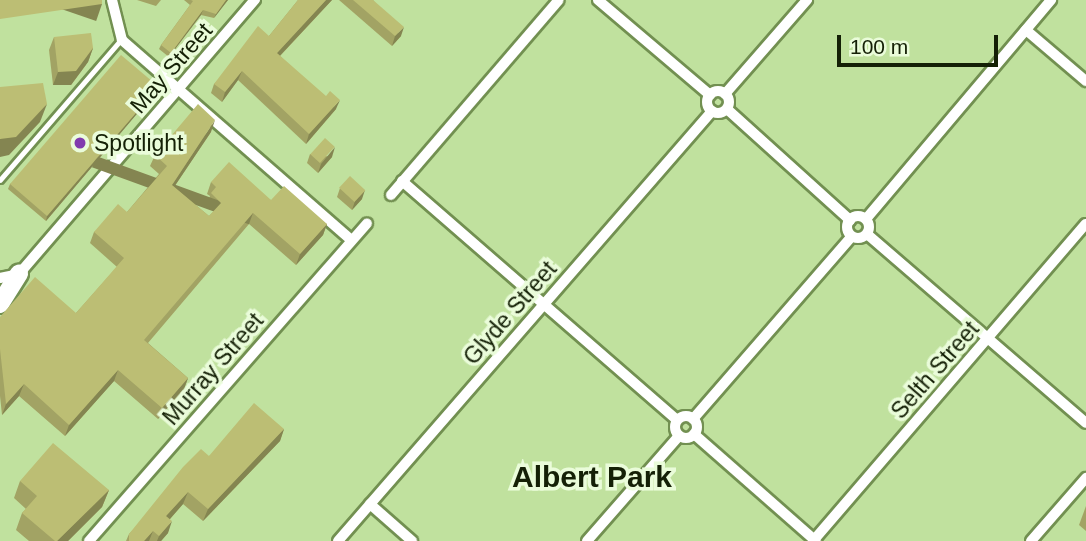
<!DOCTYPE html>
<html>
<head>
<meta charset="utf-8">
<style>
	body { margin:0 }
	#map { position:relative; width:1086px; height:541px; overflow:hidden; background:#c0e19e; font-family:Arial,sans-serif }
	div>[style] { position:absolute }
	.roads { filter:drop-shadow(2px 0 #729051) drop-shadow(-2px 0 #729051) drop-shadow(0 2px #729051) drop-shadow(0 -2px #729051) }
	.lane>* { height:4.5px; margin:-2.25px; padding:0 2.25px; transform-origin:2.25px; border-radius:2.25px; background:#fff }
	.street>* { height:10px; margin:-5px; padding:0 5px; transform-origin:5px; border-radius:5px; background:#fff }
	.street>.ring { margin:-5px; padding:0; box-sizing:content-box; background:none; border:10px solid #fff; border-radius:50% }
	.highway>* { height:18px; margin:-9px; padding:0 9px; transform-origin:9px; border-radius:9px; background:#fff }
	.wall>* { inset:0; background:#a2a364 }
	.shaded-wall>* { inset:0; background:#848551; transform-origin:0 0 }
	.building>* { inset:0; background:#bcbe74; transform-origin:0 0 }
	.dots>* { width:19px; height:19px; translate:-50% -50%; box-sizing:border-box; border:4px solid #eafcda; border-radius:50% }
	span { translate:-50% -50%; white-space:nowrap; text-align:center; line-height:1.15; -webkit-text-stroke:7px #eafcda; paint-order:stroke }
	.street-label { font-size:23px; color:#142006 }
	.poi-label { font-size:23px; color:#142006 }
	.left { translate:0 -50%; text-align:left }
	.district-label { font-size:30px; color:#142006; font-weight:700 }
	.scale { position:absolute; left:837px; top:35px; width:161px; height:32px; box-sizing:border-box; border:4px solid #142006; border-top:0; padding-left:9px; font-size:21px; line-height:24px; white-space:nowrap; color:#142006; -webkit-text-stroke:5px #eafcda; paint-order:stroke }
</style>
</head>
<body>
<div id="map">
	<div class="roads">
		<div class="lane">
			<i style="left:0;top:180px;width:185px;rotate:-49.2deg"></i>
		</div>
		<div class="street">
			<i style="left:112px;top:0;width:41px;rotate:76deg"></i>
			<i style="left:122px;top:40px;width:304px;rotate:41.1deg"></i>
			<i style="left:598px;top:0;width:147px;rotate:40.3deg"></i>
			<i style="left:1026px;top:30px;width:79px;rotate:40.4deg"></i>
			<i class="ring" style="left:707px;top:91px;width:12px;height:12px"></i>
			<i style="left:725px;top:94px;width:125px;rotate:-48.9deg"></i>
			<i style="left:727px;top:109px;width:166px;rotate:42.1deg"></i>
			<i style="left:402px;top:181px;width:364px;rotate:41deg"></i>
			<i style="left:391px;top:195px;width:257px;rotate:-49.3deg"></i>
			<i class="ring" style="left:847px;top:216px;width:12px;height:12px"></i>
			<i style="left:866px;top:219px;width:287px;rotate:-49.8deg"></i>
			<i style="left:867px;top:234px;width:289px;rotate:40.8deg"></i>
			<i style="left:0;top:278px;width:19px;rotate:-12deg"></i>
			<i style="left:19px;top:274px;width:362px;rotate:-49.3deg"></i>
			<i class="ring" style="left:675px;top:416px;width:12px;height:12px"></i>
			<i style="left:693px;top:419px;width:242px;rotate:-49deg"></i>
			<i style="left:694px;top:434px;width:162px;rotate:41.3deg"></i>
			<i style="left:370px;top:504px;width:56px;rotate:41.4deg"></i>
			<i style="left:89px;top:541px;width:422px;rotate:-48.8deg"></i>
			<i style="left:338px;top:541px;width:570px;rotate:-48.98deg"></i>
			<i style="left:587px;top:541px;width:140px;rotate:-48.8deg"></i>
			<i style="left:813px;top:541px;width:418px;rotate:-49.3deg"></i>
			<i style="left:1031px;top:541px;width:84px;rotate:-48.9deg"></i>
		</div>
		<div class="highway">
			<i style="left:0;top:304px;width:36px;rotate:-58deg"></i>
		</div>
	</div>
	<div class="wall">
		<i style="clip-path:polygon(137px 0,161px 0,156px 6px)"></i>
		<i style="clip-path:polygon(184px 0,228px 0,214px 18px,201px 15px,169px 57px,159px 49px,161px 45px,190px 5px)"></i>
		<i style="clip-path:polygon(298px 0,332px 0,280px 56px,336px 109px,306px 144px,238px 80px,222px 102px,211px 93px,214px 84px,269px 36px)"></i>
		<i style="clip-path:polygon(339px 0,373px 0,401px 36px,392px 46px)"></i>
		<i style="clip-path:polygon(54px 37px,93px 48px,88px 62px,71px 85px,53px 85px,49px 50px)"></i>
		<i style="clip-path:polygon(152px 96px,46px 221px,8px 189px,10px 184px)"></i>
		<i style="clip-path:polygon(211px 132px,174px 187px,209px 216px,214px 211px,207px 205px,210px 196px,207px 194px,211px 182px,271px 200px,327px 224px,323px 235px,296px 265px,249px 224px,148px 343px,188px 378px,184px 389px,158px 419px,114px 381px,65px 436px,19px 396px,2px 415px,0 396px,0 317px,76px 313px,117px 267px,90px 243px,94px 232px,127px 212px,159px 174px,150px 166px,155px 155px)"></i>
		<i style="clip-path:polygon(310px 154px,332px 157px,318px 173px,307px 163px)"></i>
		<i style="clip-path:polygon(340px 188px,362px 199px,352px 210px,337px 197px)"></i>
		<i style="clip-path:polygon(284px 429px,280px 441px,203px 521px,183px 504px,170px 519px,168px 533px,161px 541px,126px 541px,129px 534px,209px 456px)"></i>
		<i style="clip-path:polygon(20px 481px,109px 490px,102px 507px,68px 541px,29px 541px,16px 530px,22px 513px,26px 509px,14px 498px)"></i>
		<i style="clip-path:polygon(1086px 506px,1086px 531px,1079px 525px)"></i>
	</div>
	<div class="shaded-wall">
		<i style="clip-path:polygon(226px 0,228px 0,214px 18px,216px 14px)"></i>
		<i style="clip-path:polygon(326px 0,332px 0,274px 62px,277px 53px)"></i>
		<i style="left:102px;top:4px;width:18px;height:103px;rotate:109deg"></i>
		<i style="clip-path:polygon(203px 10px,201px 15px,169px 57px,171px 53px)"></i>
		<i style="clip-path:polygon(404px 27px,401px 36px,392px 46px,395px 36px)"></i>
		<i style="clip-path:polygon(93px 48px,88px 62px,71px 85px,53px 85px,58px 72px)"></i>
		<i style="clip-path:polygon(242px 71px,238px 80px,222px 102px,225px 92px)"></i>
		<i style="clip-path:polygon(154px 92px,152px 96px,46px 221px,47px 216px)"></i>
		<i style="clip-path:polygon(340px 100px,336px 109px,306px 144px,309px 134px)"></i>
		<i style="clip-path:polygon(47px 104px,40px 122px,9px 155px,0 157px,0 139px)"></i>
		<i style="clip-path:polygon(215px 120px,211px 132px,168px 196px,172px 185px)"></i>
		<i style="clip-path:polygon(335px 147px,332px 157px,318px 173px,321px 164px)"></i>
		<i style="clip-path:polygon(365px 190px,362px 199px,352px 210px,355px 201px)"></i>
		<i style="left:253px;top:213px;width:12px;height:167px;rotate:110deg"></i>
		<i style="clip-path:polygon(327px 224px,323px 235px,296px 265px,300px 254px)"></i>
		<i style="clip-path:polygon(118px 370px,114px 381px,65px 436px,69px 425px)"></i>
		<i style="clip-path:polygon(188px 378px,184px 389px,158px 419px,162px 408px)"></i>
		<i style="clip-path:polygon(24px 384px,19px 396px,2px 415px,6px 404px)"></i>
		<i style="clip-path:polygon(284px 429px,280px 441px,203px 521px,208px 509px)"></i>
		<i style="clip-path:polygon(109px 490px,102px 507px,68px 541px,57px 541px)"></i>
		<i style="clip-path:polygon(188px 492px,183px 504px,162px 528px,166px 516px)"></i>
		<i style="clip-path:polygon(172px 521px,168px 533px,161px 541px,157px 541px,159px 536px)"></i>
		<i style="clip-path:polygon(153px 531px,149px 541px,144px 541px)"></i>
	</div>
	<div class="building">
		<i style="clip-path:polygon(0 0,102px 0,102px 4px,0 19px)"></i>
		<i style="clip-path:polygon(191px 0,226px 0,216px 14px,203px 10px,171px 53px,161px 45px,193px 1px)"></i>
		<i style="clip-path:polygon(298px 0,326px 0,277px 53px,326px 96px,330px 91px,340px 100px,309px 134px,242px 71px,225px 92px,214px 84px,258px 26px,269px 36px)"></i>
		<i style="clip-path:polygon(353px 0,373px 0,404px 27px,395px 36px)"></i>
		<i style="clip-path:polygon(91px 33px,93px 48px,76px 71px,58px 72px,54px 37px)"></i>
		<i style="clip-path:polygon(121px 55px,153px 82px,154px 92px,47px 216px,10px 184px)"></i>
		<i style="clip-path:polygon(43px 83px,47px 104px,16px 137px,0 139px,0 87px)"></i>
		<i style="clip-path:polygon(198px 104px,215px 120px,172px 185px,209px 216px,221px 203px,211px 193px,216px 187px,211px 182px,229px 162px,271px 200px,284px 186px,327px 224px,300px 254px,253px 213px,144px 340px,188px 378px,162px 408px,118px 370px,69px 425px,24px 384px,6px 404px,0 349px,0 317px,35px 277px,76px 313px,124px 258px,94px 232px,118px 204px,127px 212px,167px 166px,155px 155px)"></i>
		<i style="left:325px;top:138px;width:13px;height:22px;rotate:42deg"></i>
		<i style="left:350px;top:176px;width:21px;height:16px;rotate:43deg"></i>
		<i style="clip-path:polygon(254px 403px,284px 429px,208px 509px,188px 492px,166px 516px,172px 521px,159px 536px,153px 531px,144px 541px,129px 541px,129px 534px,183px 467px,201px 449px,209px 456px)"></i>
		<i style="clip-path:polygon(53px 443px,109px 490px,57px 541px,55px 541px,22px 513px,37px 496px,20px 481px)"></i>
	</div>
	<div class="dots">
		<i style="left:80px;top:143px;background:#813bae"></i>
	</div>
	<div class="street-label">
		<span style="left:171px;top:68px;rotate:-49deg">May Street</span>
		<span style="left:510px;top:313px;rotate:-49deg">Glyde Street</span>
		<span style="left:213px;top:369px;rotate:-49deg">Murray Street</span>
		<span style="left:935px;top:370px;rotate:-49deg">Selth Street</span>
	</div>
	<div class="poi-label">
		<span class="left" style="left:94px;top:143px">Spotlight</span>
	</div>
	<div class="district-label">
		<span style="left:592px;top:477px">Albert Park</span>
	</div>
	<div class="scale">100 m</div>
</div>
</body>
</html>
